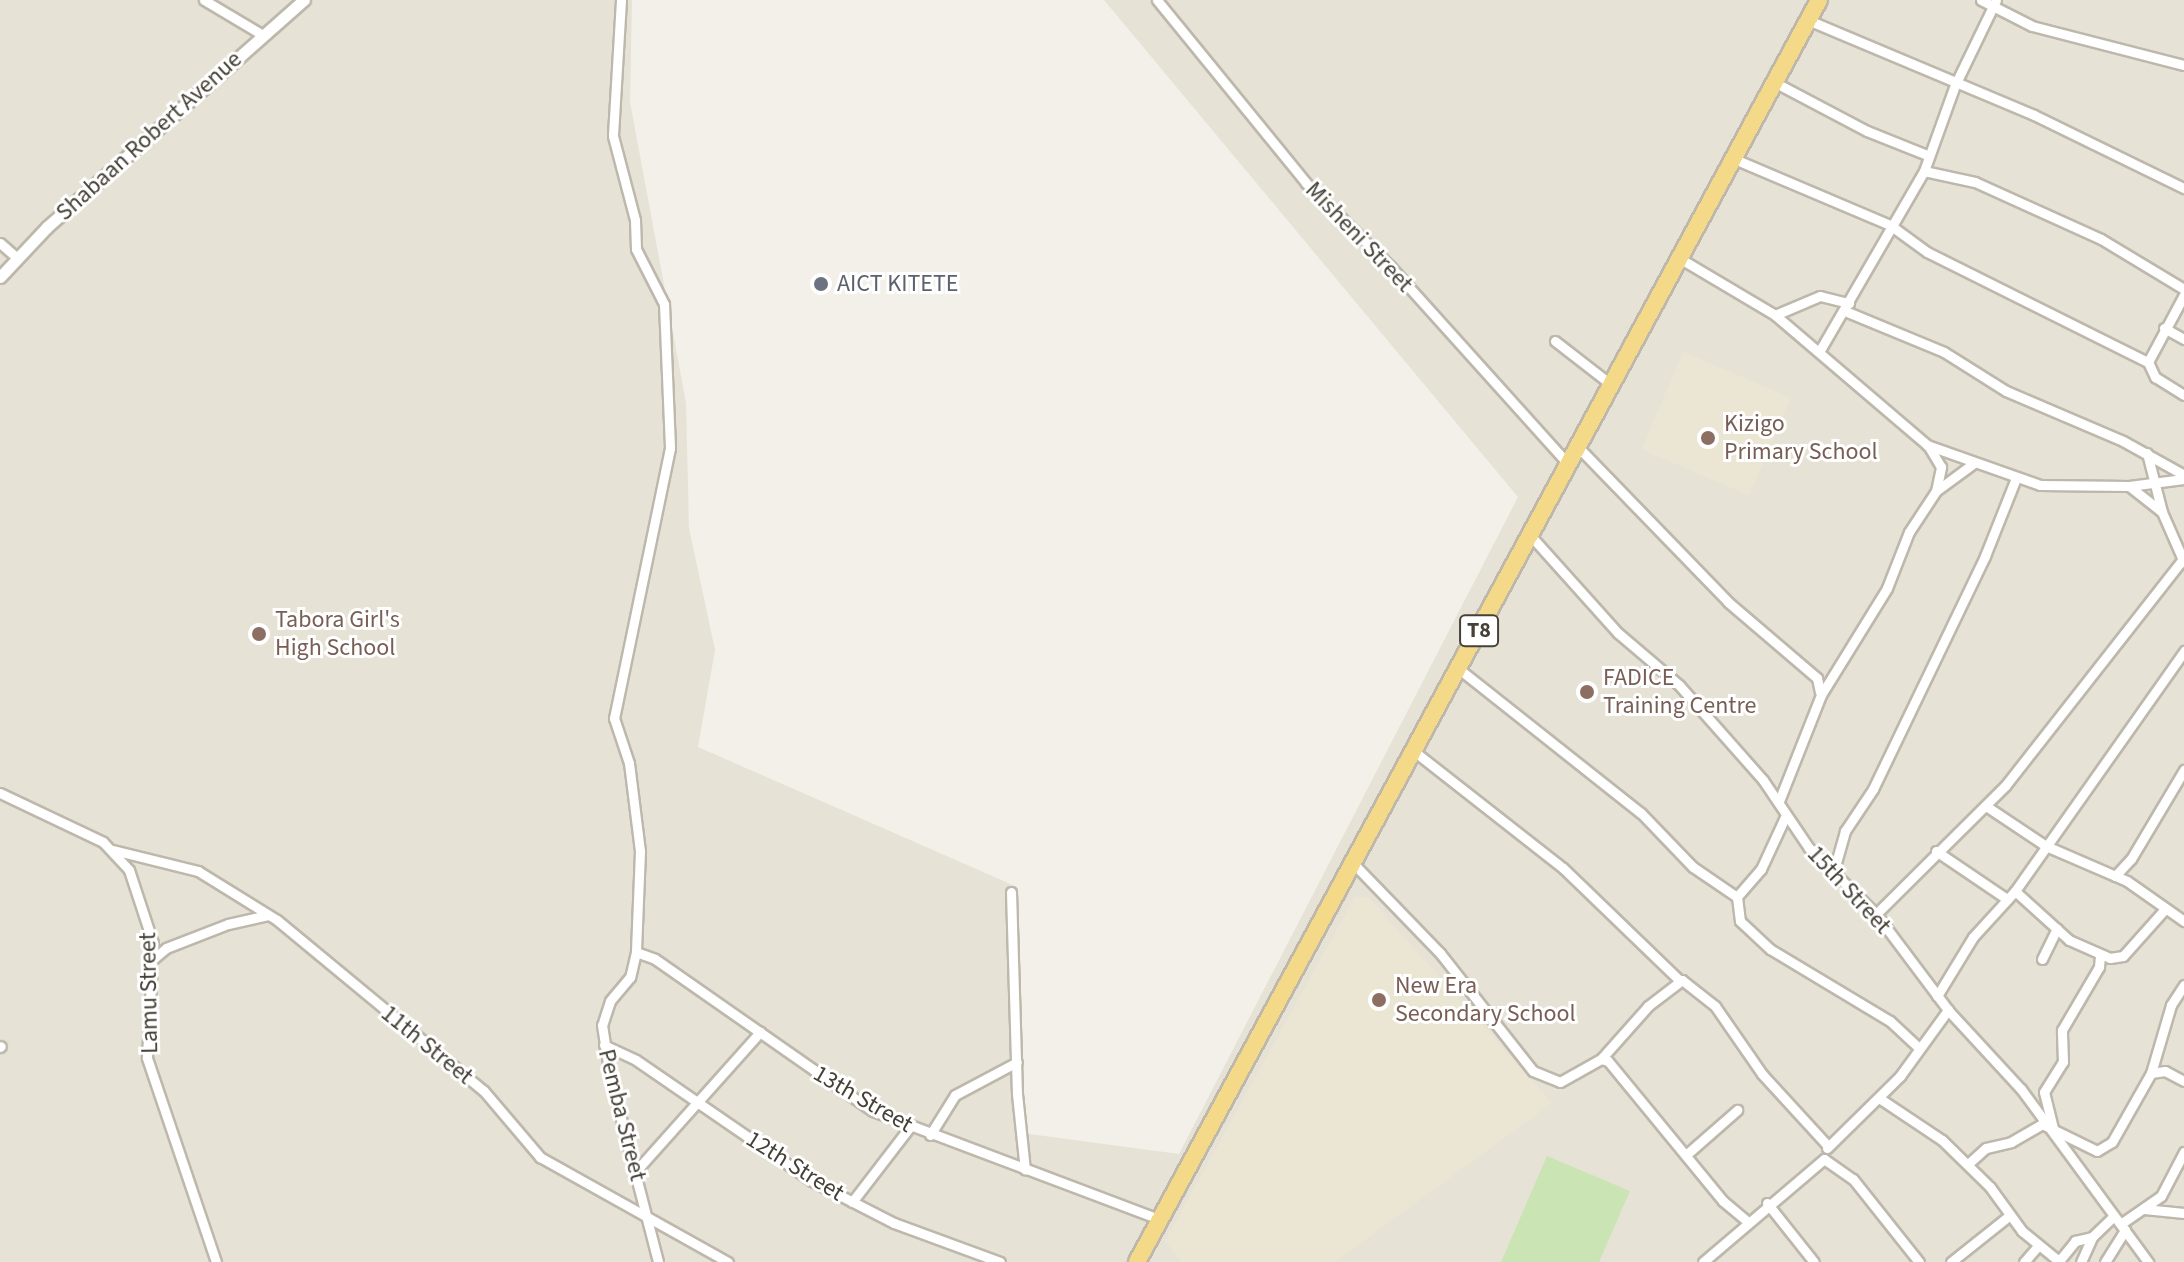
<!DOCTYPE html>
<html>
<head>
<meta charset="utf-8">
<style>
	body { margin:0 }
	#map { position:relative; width:2184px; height:1262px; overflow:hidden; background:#f2f0e8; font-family:"Source Sans 3",sans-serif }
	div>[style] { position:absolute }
	.residential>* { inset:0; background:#e6e2d6 }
	.education>* { inset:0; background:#ebe6d3; transform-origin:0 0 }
	.green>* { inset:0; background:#cae4b4 }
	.roads { filter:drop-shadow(2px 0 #bdb8ab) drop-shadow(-2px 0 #bdb8ab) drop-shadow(0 2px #bdb8ab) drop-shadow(0 -2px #bdb8ab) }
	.minor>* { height:9px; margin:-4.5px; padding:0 4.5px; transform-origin:4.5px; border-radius:4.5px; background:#fff }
	.tertiary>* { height:11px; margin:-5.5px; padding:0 5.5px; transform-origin:5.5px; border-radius:5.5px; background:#fff }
	.trunk>* { height:16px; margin:-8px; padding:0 8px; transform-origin:8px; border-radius:8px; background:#f4da88 }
	.dots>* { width:22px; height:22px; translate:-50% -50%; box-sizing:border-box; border:4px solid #fff; border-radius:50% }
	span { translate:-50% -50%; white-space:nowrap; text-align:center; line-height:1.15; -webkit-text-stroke:6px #fff; paint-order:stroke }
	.shield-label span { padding:2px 6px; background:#fff; border:2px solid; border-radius:6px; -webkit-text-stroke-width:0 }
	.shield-label { font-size:22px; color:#454137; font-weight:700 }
	.street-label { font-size:24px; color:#454137 }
	.worship-label { font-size:24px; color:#5b616d }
	.left { translate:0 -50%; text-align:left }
	.education-label { font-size:24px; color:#785e54 }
</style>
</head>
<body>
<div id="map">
	<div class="residential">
		<i style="clip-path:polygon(0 0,632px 0,630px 102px,686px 403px,689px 528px,715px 650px,698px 747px,1015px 886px,1022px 1133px,1179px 1154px,1518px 497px,1104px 0,2184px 0,2184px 1262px,0 1262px)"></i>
	</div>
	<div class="education">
		<i style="left:1683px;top:352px;width:117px;height:106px;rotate:23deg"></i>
		<i style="clip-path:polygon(1355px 897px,1368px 897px,1552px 1103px,1335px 1262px,1182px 1262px,1165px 1241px)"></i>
	</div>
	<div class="green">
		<i style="clip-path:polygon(1547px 1156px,1630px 1191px,1599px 1262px,1501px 1262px)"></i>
	</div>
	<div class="roads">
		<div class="minor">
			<i style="left:204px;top:0;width:69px;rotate:30.7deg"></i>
			<i style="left:621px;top:0;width:136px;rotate:93.4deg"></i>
			<i style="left:613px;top:136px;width:87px;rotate:75.3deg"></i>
			<i style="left:635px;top:220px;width:29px;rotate:88deg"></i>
			<i style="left:636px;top:249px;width:62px;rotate:63deg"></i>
			<i style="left:664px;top:304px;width:144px;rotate:87.6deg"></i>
			<i style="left:670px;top:448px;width:276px;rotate:101.7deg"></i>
			<i style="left:614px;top:718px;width:47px;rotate:71.6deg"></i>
			<i style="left:629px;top:763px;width:89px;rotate:82.9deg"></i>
			<i style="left:640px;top:851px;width:101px;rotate:92.3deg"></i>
			<i style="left:636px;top:952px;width:26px;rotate:103deg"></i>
			<i style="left:630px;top:977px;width:31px;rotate:130deg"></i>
			<i style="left:610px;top:1001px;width:25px;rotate:108deg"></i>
			<i style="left:602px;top:1025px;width:52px;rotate:81.1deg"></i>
			<i style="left:610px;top:1076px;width:192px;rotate:75.5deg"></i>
			<i style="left:1157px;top:0;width:236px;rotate:50.8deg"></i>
			<i style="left:1306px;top:183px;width:118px;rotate:44.7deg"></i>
			<i style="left:1390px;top:266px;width:269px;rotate:48deg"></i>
			<i style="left:1981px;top:0;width:57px;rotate:27deg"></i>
			<i style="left:2032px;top:26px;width:157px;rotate:14.4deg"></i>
			<i style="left:1808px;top:20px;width:245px;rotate:22.8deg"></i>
			<i style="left:2034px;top:115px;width:167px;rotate:26deg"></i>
			<i style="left:1774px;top:82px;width:105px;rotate:27.8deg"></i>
			<i style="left:1867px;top:131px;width:65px;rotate:21.8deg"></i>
			<i style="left:1732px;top:158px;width:172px;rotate:23deg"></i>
			<i style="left:1890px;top:225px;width:46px;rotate:36.1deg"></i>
			<i style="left:1927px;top:252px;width:247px;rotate:26.5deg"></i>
			<i style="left:1924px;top:171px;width:52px;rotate:12.2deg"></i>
			<i style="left:1975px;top:182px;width:138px;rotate:24.3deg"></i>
			<i style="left:2101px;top:239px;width:97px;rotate:31.1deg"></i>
			<i style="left:0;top:243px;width:20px;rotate:41deg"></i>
			<i style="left:1679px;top:258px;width:112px;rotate:30.7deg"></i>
			<i style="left:1775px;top:315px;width:200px;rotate:40.5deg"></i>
			<i style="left:1927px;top:445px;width:120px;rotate:19.5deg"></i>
			<i style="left:2040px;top:485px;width:89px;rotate:0.6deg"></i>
			<i style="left:2129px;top:486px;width:55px;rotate:-7.3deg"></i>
			<i style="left:2184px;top:295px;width:76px;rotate:118.2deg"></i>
			<i style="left:2148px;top:362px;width:17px;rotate:65deg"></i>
			<i style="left:2155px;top:377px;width:34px;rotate:32deg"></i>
			<i style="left:1845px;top:311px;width:107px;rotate:22.5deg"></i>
			<i style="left:1944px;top:352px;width:73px;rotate:32.2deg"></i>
			<i style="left:2006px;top:391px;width:127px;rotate:23.1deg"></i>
			<i style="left:2123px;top:441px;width:70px;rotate:29.1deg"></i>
			<i style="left:1775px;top:315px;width:49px;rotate:-22.9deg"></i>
			<i style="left:1820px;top:296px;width:30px;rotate:14deg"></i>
			<i style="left:2164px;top:328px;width:23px;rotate:29deg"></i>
			<i style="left:1555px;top:341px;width:73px;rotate:37.8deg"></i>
			<i style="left:1819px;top:352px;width:209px;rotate:-59.9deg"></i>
			<i style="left:1924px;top:171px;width:91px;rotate:-70.2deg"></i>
			<i style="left:1955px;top:85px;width:94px;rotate:-64.2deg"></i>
			<i style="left:1579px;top:448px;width:214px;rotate:45.9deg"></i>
			<i style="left:1728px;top:602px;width:117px;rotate:40.5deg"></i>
			<i style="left:1817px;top:678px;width:14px;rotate:78deg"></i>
			<i style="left:2147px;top:453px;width:61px;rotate:75.7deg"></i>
			<i style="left:2162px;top:512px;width:55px;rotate:66.3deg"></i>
			<i style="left:2129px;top:486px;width:42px;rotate:38.2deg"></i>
			<i style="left:1936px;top:491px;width:47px;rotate:-36.4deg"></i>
			<i style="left:1530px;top:535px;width:132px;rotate:48.1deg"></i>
			<i style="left:1618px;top:633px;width:80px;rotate:40.4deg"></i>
			<i style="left:1679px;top:685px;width:127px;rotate:48.5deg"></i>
			<i style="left:1763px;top:780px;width:82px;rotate:55.9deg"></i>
			<i style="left:1809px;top:848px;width:94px;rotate:44.6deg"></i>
			<i style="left:1876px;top:914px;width:120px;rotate:53.1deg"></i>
			<i style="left:1948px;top:1010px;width:108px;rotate:47.3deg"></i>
			<i style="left:2021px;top:1089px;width:215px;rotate:53.7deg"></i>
			<i style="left:1459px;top:669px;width:232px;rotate:38.4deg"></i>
			<i style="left:1641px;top:813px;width:75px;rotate:46.1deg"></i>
			<i style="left:1693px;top:867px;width:53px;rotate:34.3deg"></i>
			<i style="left:1415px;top:752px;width:188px;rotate:38.1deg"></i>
			<i style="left:1563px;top:868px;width:161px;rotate:44deg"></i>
			<i style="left:0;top:793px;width:114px;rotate:25.4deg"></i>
			<i style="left:103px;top:842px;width:38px;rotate:47deg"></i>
			<i style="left:129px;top:870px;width:77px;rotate:71.8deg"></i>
			<i style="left:153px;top:943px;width:115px;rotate:93deg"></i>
			<i style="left:147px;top:1058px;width:215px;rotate:71.3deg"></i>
			<i style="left:1779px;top:801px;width:114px;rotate:-68.4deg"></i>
			<i style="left:1821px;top:695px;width:126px;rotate:-58.3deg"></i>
			<i style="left:1887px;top:588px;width:60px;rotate:-68.6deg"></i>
			<i style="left:1909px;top:532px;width:49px;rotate:-56.6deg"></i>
			<i style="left:1936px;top:491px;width:25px;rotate:-78deg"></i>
			<i style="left:1941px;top:467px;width:23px;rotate:-121deg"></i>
			<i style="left:1986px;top:806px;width:72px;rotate:33.7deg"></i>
			<i style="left:2046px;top:846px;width:88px;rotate:23.4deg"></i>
			<i style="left:2127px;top:881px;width:70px;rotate:35.1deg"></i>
			<i style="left:1786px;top:815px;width:60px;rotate:114.8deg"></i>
			<i style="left:1761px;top:869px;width:37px;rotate:131deg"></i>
			<i style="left:1737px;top:897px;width:24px;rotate:83deg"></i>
			<i style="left:1740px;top:921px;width:41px;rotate:43deg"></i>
			<i style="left:1770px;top:949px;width:140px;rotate:31deg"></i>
			<i style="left:1890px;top:1021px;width:40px;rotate:43deg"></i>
			<i style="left:113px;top:850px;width:88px;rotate:13.9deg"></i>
			<i style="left:198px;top:871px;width:93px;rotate:31.8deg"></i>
			<i style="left:277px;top:920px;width:268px;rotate:39.6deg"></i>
			<i style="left:484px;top:1091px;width:87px;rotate:49.7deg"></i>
			<i style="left:540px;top:1157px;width:215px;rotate:29.2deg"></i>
			<i style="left:1936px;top:851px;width:86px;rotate:34.1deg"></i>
			<i style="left:1353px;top:863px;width:125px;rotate:46deg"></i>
			<i style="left:1440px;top:953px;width:150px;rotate:51.8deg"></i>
			<i style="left:1533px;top:1071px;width:29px;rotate:22deg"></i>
			<i style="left:1560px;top:1082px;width:47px;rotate:-29.3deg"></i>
			<i style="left:1601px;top:1059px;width:7px;rotate:16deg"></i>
			<i style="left:1608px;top:1061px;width:181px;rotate:50.6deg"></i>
			<i style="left:1723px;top:1201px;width:31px;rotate:40deg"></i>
			<i style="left:1834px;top:870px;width:41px;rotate:-74.2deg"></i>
			<i style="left:1845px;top:831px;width:50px;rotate:-56.3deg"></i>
			<i style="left:1873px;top:789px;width:259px;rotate:-64.3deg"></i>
			<i style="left:1985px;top:556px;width:84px;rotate:-68.3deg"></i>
			<i style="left:2115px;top:876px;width:23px;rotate:-47deg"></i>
			<i style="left:2131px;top:859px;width:104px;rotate:-59.2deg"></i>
			<i style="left:2015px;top:891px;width:73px;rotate:42.2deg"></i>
			<i style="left:2069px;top:940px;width:45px;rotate:23.7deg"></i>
			<i style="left:2110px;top:958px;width:13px;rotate:-9deg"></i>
			<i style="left:2123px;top:956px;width:63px;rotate:-48.2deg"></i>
			<i style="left:1011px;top:892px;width:202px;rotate:88.3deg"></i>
			<i style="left:1017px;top:1094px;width:76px;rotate:84deg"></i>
			<i style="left:1876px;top:914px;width:182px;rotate:-44.8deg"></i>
			<i style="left:2005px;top:786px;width:290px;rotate:-51.9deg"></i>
			<i style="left:636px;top:952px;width:20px;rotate:20deg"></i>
			<i style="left:655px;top:959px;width:266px;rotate:34.9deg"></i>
			<i style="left:873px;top:1111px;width:306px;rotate:20.7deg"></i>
			<i style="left:153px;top:959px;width:17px;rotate:-40deg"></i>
			<i style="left:166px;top:948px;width:66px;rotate:-21.2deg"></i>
			<i style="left:228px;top:924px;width:41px;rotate:-12.7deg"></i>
			<i style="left:2042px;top:959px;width:34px;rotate:-64deg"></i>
			<i style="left:1937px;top:996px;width:69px;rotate:-58.6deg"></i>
			<i style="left:1973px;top:937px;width:62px;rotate:-47.6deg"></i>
			<i style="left:2015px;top:891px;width:294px;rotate:-54.8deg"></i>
			<i style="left:604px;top:1045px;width:35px;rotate:25deg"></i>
			<i style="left:636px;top:1060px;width:214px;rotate:34.5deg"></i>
			<i style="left:812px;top:1181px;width:92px;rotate:27.1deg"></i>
			<i style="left:894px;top:1223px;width:113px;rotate:20.2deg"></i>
			<i style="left:0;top:1047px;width:1px;rotate:-45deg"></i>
			<i style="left:1601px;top:1059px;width:71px;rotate:-48.4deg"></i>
			<i style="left:1648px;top:1006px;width:43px;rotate:-37.4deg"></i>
			<i style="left:1682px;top:980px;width:42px;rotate:38.2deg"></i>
			<i style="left:1715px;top:1006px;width:83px;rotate:55.3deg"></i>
			<i style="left:1762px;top:1074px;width:98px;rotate:47.5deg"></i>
			<i style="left:2151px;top:1073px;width:71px;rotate:-73.6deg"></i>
			<i style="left:2171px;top:1005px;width:24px;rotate:-57deg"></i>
			<i style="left:1879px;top:1098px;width:76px;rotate:33.7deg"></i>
			<i style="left:1942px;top:1140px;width:67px;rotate:44.4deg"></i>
			<i style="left:1990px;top:1187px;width:54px;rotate:54deg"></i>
			<i style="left:2022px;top:1231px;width:49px;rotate:39.2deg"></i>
			<i style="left:2053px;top:1128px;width:37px;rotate:-104deg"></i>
			<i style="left:2044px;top:1092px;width:36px;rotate:-58deg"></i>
			<i style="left:2063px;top:1062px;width:32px;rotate:-92deg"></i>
			<i style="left:2062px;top:1030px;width:73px;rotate:-59.6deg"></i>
			<i style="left:2099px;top:967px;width:12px;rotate:-85deg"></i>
			<i style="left:930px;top:1135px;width:47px;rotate:-58deg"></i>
			<i style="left:955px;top:1095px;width:70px;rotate:-28deg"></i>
			<i style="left:1827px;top:1148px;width:103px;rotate:-44.6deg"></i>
			<i style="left:1900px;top:1076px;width:82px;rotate:-54deg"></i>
			<i style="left:1687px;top:1154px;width:67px;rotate:-41.3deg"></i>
			<i style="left:1968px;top:1164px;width:24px;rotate:-42deg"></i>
			<i style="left:1986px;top:1148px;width:26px;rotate:-13deg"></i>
			<i style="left:2011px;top:1142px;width:36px;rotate:-30deg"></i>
			<i style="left:2042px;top:1124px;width:61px;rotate:26.1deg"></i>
			<i style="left:2097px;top:1151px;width:17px;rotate:-31deg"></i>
			<i style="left:2112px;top:1142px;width:79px;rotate:-60.5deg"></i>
			<i style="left:2151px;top:1073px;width:14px;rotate:-8deg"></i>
			<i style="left:2165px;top:1071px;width:21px;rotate:28deg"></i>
			<i style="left:635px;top:1172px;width:188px;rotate:-48.2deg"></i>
			<i style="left:852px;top:1202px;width:93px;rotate:-52.4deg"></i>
			<i style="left:1767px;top:1203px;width:75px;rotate:51.5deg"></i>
			<i style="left:2144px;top:1209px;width:40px;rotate:5.7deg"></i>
			<i style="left:2122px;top:1223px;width:47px;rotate:-34.7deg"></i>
			<i style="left:2161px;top:1196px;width:50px;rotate:-62.4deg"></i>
			<i style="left:2059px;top:1261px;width:26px;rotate:-51deg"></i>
			<i style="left:2075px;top:1241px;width:17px;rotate:-13deg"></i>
			<i style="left:2092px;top:1237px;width:30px;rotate:-44deg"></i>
			<i style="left:1703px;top:1262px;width:159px;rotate:-40.4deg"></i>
			<i style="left:1824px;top:1159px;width:35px;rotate:35deg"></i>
			<i style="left:1853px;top:1179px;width:106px;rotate:51.5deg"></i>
			<i style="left:1951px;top:1262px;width:75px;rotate:-38.5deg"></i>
			<i style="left:2024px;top:1262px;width:21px;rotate:-49deg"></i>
			<i style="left:2081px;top:1262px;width:27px;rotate:-66deg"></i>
			<i style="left:2105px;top:1262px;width:38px;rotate:-58deg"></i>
		</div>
		<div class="tertiary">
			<i style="left:0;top:277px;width:69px;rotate:-46.8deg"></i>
			<i style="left:47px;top:227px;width:343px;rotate:-41.5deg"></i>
		</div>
		<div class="trunk">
			<i style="left:1137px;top:1262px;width:1434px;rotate:-61.61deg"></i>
		</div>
	</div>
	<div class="dots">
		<i style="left:821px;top:284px;background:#6b7280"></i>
		<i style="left:1708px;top:438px;background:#8d6e63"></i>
		<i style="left:259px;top:634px;background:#8d6e63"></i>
		<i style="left:1587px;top:692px;background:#8d6e63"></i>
		<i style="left:1379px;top:1000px;background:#8d6e63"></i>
	</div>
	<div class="shield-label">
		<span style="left:1479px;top:631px">T8</span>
	</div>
	<div class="street-label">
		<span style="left:149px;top:136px;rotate:-42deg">Shabaan Robert Avenue</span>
		<span style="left:1359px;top:237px;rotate:46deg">Misheni Street</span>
		<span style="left:1849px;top:890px;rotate:47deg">15th Street</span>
		<span style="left:149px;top:993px;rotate:-91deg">Lamu Street</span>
		<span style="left:427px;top:1045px;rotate:39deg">11th Street</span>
		<span style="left:863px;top:1099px;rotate:30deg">13th Street</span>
		<span style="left:622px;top:1115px;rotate:76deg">Pemba Street</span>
		<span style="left:795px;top:1166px;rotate:32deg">12th Street</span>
	</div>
	<div class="worship-label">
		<span class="left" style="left:837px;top:284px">AICT KITETE</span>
	</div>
	<div class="education-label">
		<span class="left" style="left:1724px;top:438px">Kizigo<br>Primary School</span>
		<span class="left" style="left:275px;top:634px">Tabora Girl's<br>High School</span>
		<span class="left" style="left:1603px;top:692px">FADICE<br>Training Centre</span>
		<span class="left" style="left:1395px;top:1000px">New Era<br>Secondary School</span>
	</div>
</div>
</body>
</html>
